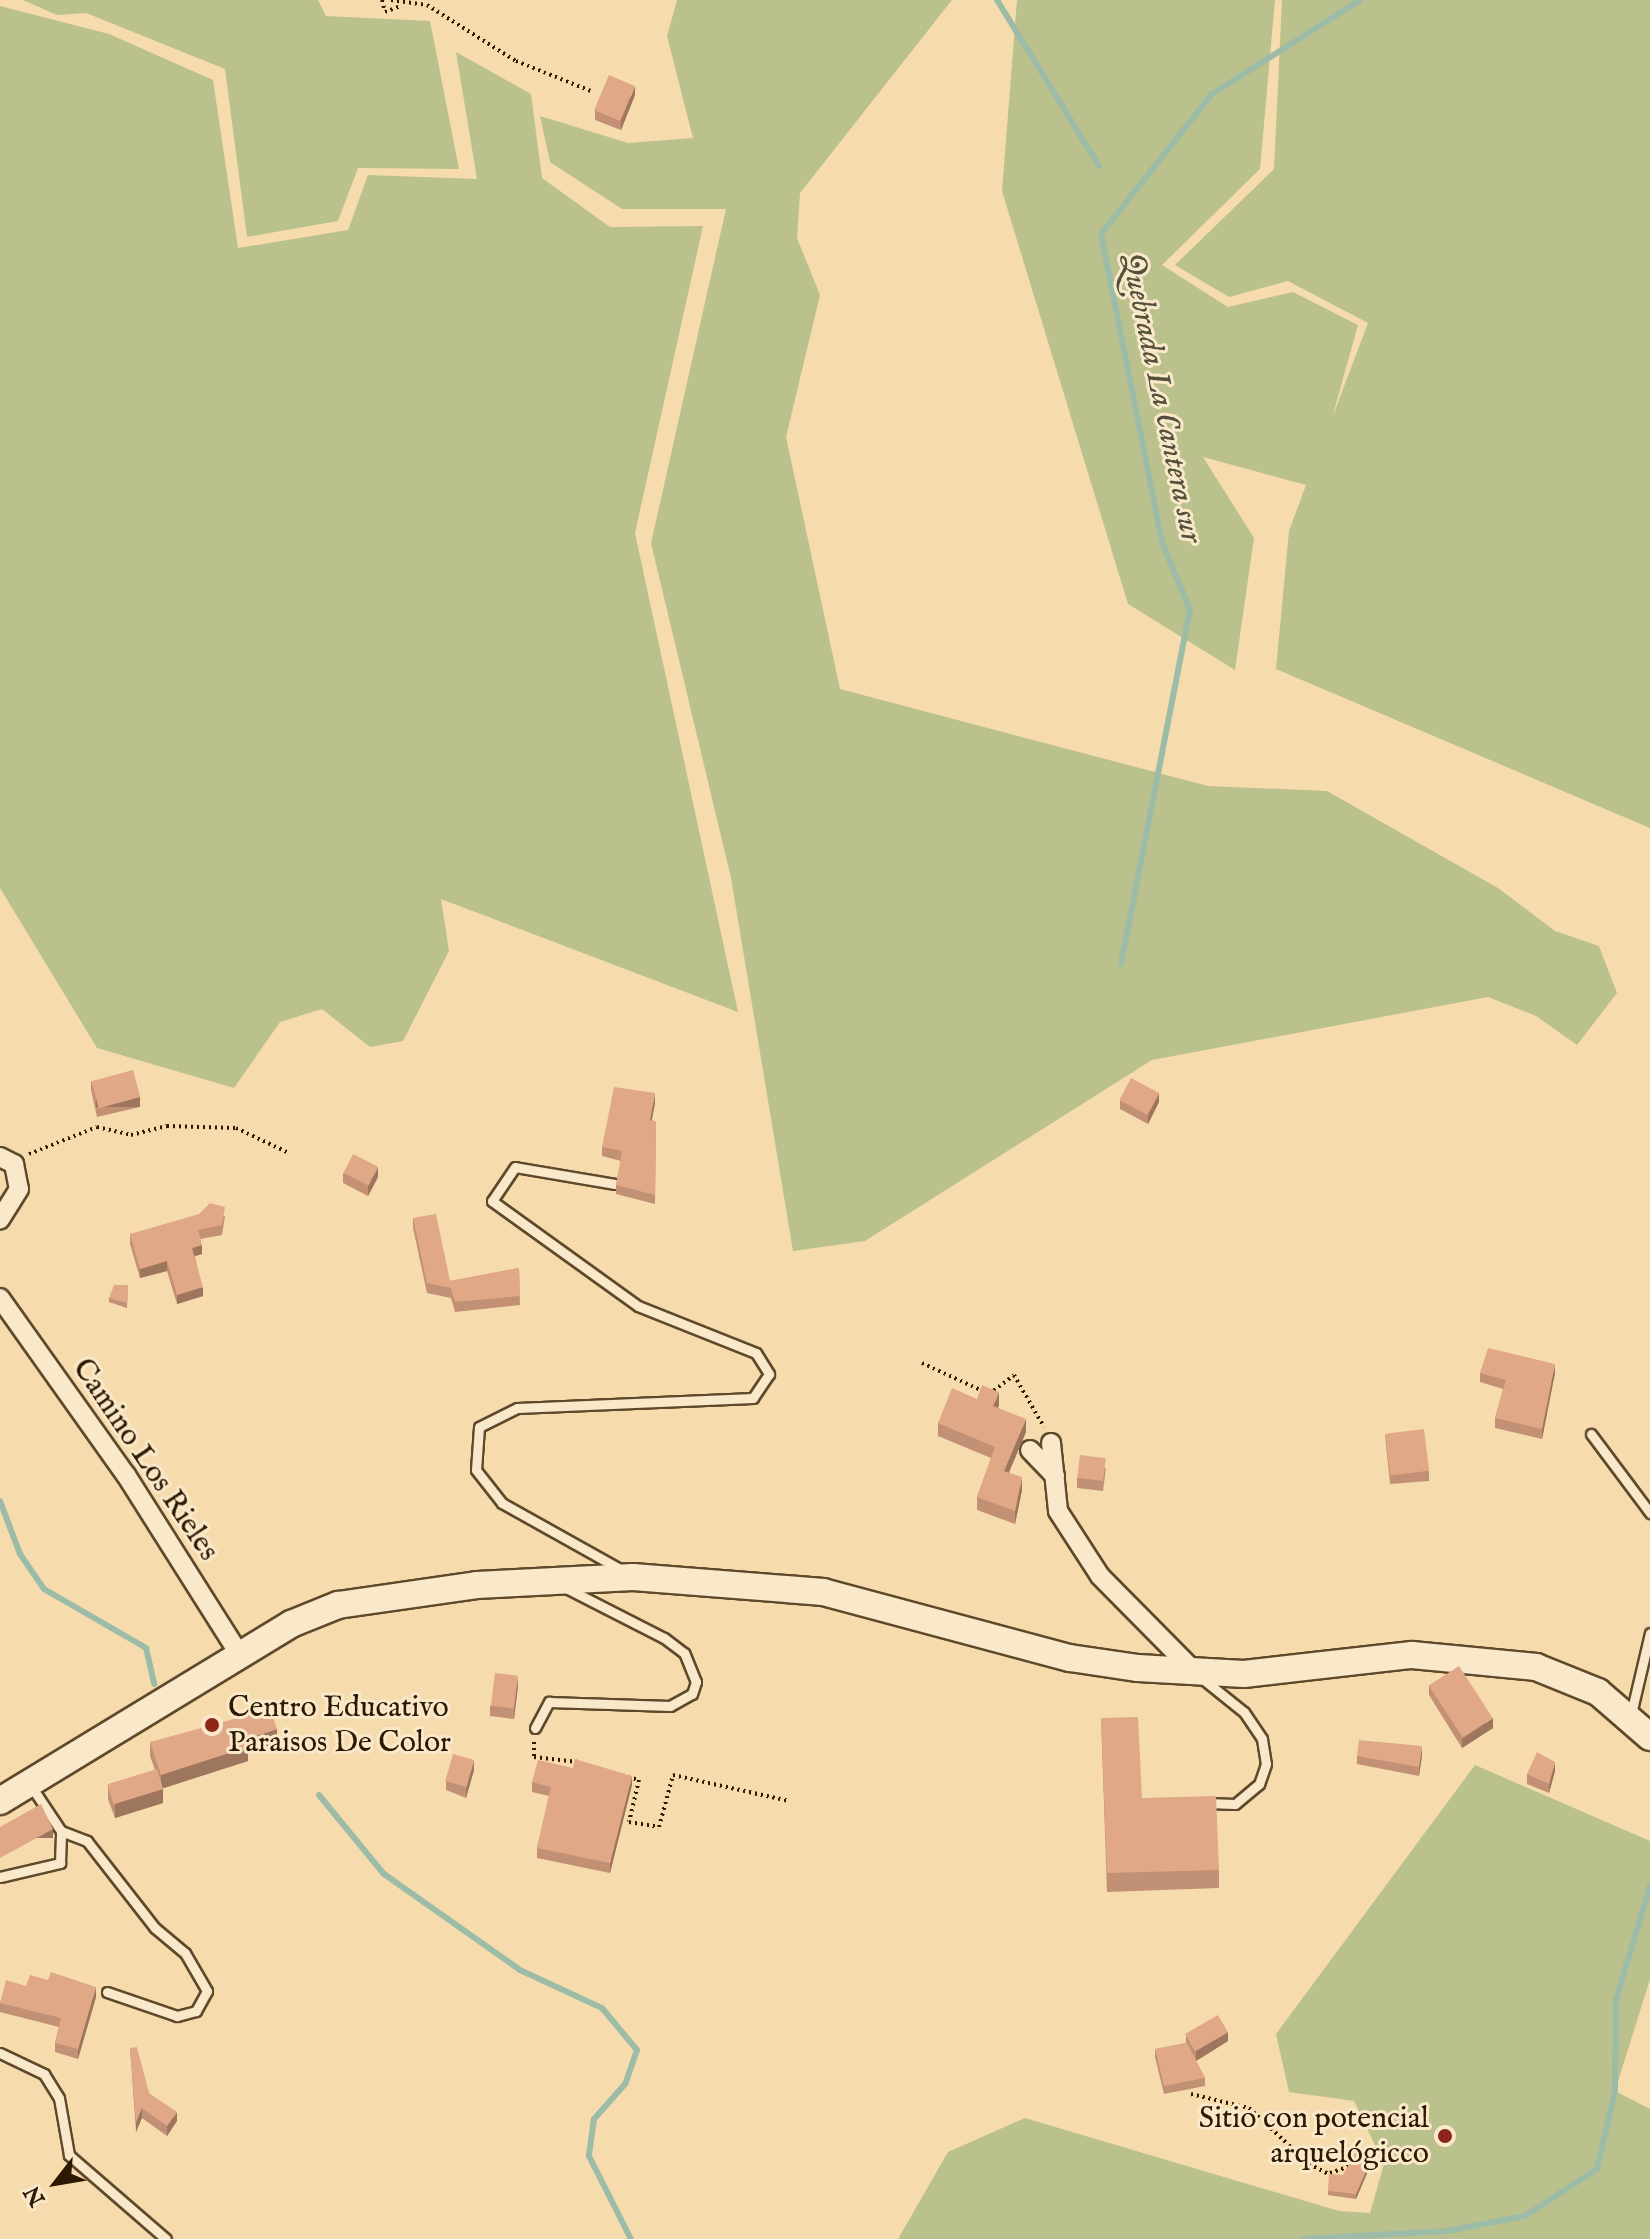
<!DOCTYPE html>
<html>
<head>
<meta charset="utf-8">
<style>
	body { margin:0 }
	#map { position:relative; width:1650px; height:2239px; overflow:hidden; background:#f6dcad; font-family:"IM FELL English",serif }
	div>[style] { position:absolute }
	.green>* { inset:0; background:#bac18c }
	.stream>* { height:6px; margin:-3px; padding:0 3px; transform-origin:3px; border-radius:3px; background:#9dbca8 }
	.path>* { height:4px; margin-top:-2px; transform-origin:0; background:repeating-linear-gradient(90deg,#2d1800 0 2px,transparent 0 6px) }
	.roads { filter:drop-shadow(2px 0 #5f492b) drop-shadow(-2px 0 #5f492b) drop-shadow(0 2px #5f492b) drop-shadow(0 -2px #5f492b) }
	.lane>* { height:9px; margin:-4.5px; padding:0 4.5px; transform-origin:4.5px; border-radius:4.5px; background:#f9e8ca }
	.street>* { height:18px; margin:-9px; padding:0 9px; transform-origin:9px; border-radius:9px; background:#f9e8ca }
	.secondary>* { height:26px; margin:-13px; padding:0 13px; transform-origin:13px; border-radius:13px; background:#f9e8ca }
	.wall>* { inset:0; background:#c29074 }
	.shaded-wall>* { inset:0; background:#9e765e; transform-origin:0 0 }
	.building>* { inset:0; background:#e1a887; transform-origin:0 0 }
	.dots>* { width:22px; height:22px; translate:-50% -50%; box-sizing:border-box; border:4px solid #f9e8ca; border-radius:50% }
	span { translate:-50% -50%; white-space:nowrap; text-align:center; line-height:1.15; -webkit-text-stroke:6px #f9e8ca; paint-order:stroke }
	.street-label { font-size:30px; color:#2d1800 }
	.poi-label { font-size:30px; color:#2d1800 }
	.left { translate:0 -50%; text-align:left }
	.right { translate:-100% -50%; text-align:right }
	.water-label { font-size:32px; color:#54513b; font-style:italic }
	.north { position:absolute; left:16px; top:2143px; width:80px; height:80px; -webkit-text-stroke:6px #f9e8ca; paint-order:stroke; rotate:239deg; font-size:22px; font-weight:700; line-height:32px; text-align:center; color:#2d1800 }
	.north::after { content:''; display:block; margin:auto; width:28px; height:36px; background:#2d1800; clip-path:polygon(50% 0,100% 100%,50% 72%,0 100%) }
</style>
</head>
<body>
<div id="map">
	<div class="green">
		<i style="clip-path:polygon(23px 0,318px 0,326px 16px,430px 21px,459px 169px,358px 168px,338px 221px,247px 237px,225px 69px,86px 13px,57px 15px)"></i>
		<i style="clip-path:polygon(677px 0,952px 0,800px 193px,797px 238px,820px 295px,786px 437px,840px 689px,1208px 786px,1327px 791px,1498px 888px,1555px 931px,1599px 946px,1617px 993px,1577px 1045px,1536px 1016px,1488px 997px,1152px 1060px,865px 1241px,793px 1251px,731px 878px,651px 543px,726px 209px,622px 209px,550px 162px,540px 116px,628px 143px,693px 138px,667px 36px)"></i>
		<i style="clip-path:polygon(1017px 0,1275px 0,1260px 169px,1162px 265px,1228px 307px,1293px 292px,1358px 325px,1332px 418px,1368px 323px,1288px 281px,1229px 297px,1175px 265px,1274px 169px,1282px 0,1650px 0,1650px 828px,1276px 669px,1289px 531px,1306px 485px,1203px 457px,1254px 538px,1235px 670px,1128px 604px,1002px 191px)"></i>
		<i style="clip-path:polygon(0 6px,109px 34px,213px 80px,238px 248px,348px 230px,368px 175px,477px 179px,456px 52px,531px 94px,542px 178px,610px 227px,703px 226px,635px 533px,738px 1012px,441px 899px,449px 951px,403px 1041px,370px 1047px,322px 1009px,280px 1022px,234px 1088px,97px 1048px,0 888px)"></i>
		<i style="clip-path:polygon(1475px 1765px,1650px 1841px,1650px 1979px,1615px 2091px,1650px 2109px,1650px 2239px,898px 2239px,948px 2152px,1025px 2118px,1339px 2211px,1370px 2213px,1384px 2164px,1354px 2101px,1289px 2092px,1276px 2034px)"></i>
	</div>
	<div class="stream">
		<i style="left:997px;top:0;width:195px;rotate:58.4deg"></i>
		<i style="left:1121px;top:964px;width:361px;rotate:-79deg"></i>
		<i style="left:1190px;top:610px;width:74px;rotate:-112.4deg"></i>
		<i style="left:1162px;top:542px;width:314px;rotate:-101.2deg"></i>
		<i style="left:1101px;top:234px;width:179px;rotate:-51.6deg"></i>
		<i style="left:1212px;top:94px;width:175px;rotate:-32.4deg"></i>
		<i style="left:0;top:1501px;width:57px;rotate:69.3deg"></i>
		<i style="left:20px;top:1554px;width:42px;rotate:55.6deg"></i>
		<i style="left:44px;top:1589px;width:118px;rotate:30deg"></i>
		<i style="left:146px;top:1648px;width:37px;rotate:77deg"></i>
		<i style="left:319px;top:1795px;width:102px;rotate:50.6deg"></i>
		<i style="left:384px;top:1874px;width:166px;rotate:35.2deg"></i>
		<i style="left:520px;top:1970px;width:90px;rotate:24.9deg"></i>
		<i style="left:602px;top:2008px;width:55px;rotate:50.2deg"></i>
		<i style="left:637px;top:2050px;width:36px;rotate:109deg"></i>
		<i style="left:625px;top:2084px;width:47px;rotate:131.5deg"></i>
		<i style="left:594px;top:2119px;width:37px;rotate:98deg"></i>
		<i style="left:589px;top:2156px;width:93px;rotate:63.2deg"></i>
		<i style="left:1303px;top:2239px;width:144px;rotate:-3.2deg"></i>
		<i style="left:1447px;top:2231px;width:79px;rotate:-10.9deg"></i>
		<i style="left:1525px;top:2216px;width:86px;rotate:-33.1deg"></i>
		<i style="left:1597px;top:2169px;width:80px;rotate:-77deg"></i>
		<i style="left:1615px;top:2091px;width:91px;rotate:-89.4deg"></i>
		<i style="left:1616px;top:2000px;width:119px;rotate:-73.4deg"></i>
	</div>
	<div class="path">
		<i style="left:382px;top:0;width:12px;rotate:76deg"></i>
		<i style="left:385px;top:12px;width:17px;rotate:-21deg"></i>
		<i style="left:391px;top:0;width:36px;rotate:8deg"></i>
		<i style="left:427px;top:5px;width:105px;rotate:32.2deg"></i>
		<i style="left:516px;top:61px;width:83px;rotate:21.9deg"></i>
		<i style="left:29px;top:1154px;width:73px;rotate:-21.7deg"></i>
		<i style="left:97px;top:1127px;width:35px;rotate:13deg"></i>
		<i style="left:131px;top:1135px;width:37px;rotate:-14deg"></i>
		<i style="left:167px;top:1126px;width:69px;rotate:1.7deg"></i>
		<i style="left:236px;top:1128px;width:56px;rotate:25.2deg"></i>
		<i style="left:922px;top:1363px;width:74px;rotate:24.8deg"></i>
		<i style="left:989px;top:1394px;width:31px;rotate:-37deg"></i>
		<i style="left:1014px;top:1375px;width:60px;rotate:60deg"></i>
		<i style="left:534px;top:1742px;width:15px;rotate:90deg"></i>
		<i style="left:534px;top:1757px;width:44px;rotate:6.5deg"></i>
		<i style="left:628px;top:1777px;width:11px;rotate:15deg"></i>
		<i style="left:639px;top:1780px;width:43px;rotate:103.4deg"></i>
		<i style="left:629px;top:1822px;width:30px;rotate:9deg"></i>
		<i style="left:659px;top:1827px;width:54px;rotate:-74.9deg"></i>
		<i style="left:673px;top:1775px;width:119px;rotate:12.6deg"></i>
		<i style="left:1191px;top:2094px;width:60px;rotate:13.6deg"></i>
		<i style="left:1249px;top:2108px;width:82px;rotate:43deg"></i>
		<i style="left:1309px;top:2164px;width:25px;rotate:27deg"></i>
		<i style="left:1330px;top:2173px;width:21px;rotate:-19deg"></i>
	</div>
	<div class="roads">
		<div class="lane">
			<i style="left:615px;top:1184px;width:101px;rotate:-170.4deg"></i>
			<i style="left:515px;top:1167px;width:41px;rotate:124.1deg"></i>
			<i style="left:492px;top:1201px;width:180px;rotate:35.7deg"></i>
			<i style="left:638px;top:1306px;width:127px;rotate:21.7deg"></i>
			<i style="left:756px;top:1353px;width:25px;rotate:58deg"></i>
			<i style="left:769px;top:1374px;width:29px;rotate:124deg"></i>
			<i style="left:753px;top:1398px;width:236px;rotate:177.6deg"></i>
			<i style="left:517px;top:1408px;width:42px;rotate:153.4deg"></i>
			<i style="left:479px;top:1427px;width:43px;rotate:94deg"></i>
			<i style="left:476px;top:1470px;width:42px;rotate:51.8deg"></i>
			<i style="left:502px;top:1503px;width:135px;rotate:29.2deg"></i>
			<i style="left:1591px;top:1434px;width:99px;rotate:53.2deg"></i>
			<i style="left:1204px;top:1680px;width:51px;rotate:38.7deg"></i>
			<i style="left:1244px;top:1712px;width:32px;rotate:56deg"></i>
			<i style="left:1262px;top:1739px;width:25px;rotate:81deg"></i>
			<i style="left:1266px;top:1764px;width:21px;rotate:109deg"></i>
			<i style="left:1259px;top:1784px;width:31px;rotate:140deg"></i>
			<i style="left:1235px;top:1804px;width:28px;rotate:-178deg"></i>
			<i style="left:1631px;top:1714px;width:83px;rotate:-76.8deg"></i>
			<i style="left:535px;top:1728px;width:30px;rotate:-62deg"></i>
			<i style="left:549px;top:1702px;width:121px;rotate:1.9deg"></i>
			<i style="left:670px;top:1706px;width:25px;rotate:-29deg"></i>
			<i style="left:692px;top:1694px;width:13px;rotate:-72deg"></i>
			<i style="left:696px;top:1682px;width:31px;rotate:-112deg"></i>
			<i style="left:684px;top:1653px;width:25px;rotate:-143deg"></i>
			<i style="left:664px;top:1638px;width:110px;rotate:-153deg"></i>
			<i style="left:31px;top:1786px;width:54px;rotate:56.3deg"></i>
			<i style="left:61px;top:1831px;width:28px;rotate:21deg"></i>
			<i style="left:87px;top:1841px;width:110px;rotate:52deg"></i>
			<i style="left:155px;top:1928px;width:39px;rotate:40deg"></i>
			<i style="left:185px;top:1953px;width:44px;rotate:59.9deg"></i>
			<i style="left:207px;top:1991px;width:23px;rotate:119deg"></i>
			<i style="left:196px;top:2011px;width:20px;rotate:165deg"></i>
			<i style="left:177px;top:2016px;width:74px;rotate:-161.1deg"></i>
			<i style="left:0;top:1877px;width:62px;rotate:-13.1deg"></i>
			<i style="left:60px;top:1863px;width:32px;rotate:-88deg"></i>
			<i style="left:0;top:2053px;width:49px;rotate:25.5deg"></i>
			<i style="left:44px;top:2074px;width:28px;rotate:58deg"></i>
			<i style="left:59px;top:2098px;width:58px;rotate:80deg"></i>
			<i style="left:69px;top:2155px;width:128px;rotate:40.9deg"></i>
		</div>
		<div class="street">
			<i style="left:0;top:1157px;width:16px;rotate:27deg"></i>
			<i style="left:14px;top:1164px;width:25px;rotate:79deg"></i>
			<i style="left:19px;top:1189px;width:36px;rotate:122deg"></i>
			<i style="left:0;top:1298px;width:217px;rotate:54.6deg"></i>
			<i style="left:126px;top:1475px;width:213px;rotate:57.7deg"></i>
			<i style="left:1051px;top:1443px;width:68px;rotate:84.1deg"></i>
			<i style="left:1058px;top:1511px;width:77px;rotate:57.1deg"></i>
			<i style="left:1100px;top:1576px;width:135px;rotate:45.3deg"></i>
			<i style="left:1030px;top:1450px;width:36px;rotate:46deg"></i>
		</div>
		<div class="secondary">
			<i style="left:0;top:1801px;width:341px;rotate:-31.3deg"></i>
			<i style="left:291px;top:1624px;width:51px;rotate:-22deg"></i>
			<i style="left:338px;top:1605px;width:140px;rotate:-8.2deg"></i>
			<i style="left:477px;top:1585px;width:156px;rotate:-2.9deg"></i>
			<i style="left:633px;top:1577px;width:191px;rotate:4.5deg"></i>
			<i style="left:823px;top:1592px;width:256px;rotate:15deg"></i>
			<i style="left:1070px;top:1658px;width:69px;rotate:8.4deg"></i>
			<i style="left:1138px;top:1668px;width:106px;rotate:3.2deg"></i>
			<i style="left:1244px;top:1674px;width:169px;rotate:-6.5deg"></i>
			<i style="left:1412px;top:1655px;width:125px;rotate:5.5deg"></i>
			<i style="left:1536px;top:1667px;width:67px;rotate:22deg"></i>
			<i style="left:1598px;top:1692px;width:69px;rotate:40.9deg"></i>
		</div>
	</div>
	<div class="wall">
		<i style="clip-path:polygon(635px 95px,621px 130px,595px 120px,595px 110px)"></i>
		<i style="clip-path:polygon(91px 1081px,140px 1107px,97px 1117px,91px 1090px)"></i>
		<i style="clip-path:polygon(1120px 1100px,1159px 1102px,1148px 1124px,1120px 1109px)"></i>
		<i style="clip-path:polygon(655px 1103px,652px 1120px,656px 1122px,655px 1204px,616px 1194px,616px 1185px,621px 1161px,602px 1156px,602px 1147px)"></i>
		<i style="clip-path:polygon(343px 1173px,378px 1177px,368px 1196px,343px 1183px)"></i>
		<i style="clip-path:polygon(225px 1216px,222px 1235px,200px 1239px,202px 1254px,195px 1256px,203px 1296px,177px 1304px,167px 1271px,140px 1278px,130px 1244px,130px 1234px)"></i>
		<i style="clip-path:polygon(413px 1218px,450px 1281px,519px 1268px,520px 1305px,455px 1312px,451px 1298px,427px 1293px,413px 1228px)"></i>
		<i style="clip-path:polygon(128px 1285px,127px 1308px,109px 1302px,109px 1298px)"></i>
		<i style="clip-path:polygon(1480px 1373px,1555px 1373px,1542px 1439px,1495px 1428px,1495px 1418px,1503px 1389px,1480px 1382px)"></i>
		<i style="clip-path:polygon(977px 1399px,999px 1405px,998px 1408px,1026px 1432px,1009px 1472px,1022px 1490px,1015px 1524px,977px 1510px,977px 1497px,991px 1458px,938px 1436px,938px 1423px)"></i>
		<i style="clip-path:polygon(1385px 1434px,1429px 1471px,1429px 1481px,1390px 1484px)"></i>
		<i style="clip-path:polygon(1106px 1468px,1103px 1491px,1077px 1488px,1077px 1478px)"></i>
		<i style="clip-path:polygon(1429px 1685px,1493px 1728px,1462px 1748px,1429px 1695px)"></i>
		<i style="clip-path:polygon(518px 1686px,514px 1719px,490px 1716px,490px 1706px)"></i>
		<i style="clip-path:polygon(1101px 1718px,1142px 1798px,1219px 1870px,1219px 1888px,1107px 1892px)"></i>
		<i style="clip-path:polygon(150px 1742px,277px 1743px,248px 1752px,248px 1761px,163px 1788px,163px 1803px,115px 1818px,108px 1799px,108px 1785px,155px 1770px,150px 1756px)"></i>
		<i style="clip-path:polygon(1422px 1755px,1419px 1776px,1357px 1764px,1357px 1756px)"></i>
		<i style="clip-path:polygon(573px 1768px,632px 1785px,610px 1873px,537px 1858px,537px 1848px,549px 1796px,532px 1792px,532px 1782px)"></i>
		<i style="clip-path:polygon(474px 1770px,466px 1798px,446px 1790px,446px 1781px)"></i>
		<i style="clip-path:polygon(1555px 1771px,1549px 1793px,1527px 1784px,1527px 1774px)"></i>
		<i style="clip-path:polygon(26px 1986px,96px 1997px,78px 2059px,55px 2052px,55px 2043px,59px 2027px,0 2012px,0 2002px)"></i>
		<i style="clip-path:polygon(1186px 2035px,1228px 2041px,1196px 2061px,1205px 2078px,1205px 2086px,1164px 2094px,1155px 2057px,1155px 2049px,1186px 2043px)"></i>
		<i style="clip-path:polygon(130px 2048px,149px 2093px,177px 2121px,167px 2136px,142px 2118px,136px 2132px)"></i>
		<i style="clip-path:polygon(1371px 2164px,1356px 2199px,1328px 2195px,1328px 2191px,1343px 2175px)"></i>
	</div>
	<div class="shaded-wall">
		<i style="clip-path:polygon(635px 86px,635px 95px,621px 130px,621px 121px)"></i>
		<i style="clip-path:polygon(655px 1093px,655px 1103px,650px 1129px,650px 1120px)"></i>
		<i style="clip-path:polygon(1159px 1093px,1159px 1102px,1148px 1124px,1148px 1114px)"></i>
		<i style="left:140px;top:1097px;width:10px;height:44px;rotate:90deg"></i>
		<i style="clip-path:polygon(378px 1167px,378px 1177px,368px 1196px,368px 1186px)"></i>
		<i style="clip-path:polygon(202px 1245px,202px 1254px,192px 1257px,192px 1248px)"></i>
		<i style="clip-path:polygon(167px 1261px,167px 1271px,140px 1278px,140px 1269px)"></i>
		<i style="clip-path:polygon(203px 1287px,203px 1296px,177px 1304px,177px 1295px)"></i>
		<i style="clip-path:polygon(1555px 1364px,1555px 1373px,1542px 1439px,1542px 1429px)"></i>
		<i style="clip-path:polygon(999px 1392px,999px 1405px,993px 1418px,993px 1406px)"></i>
		<i style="clip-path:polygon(1026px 1419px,1026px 1432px,1004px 1484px,1004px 1471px)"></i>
		<i style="clip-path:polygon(1022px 1477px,1022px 1490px,1015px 1524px,1015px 1511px)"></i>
		<i style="clip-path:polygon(518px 1676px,518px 1686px,514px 1719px,514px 1710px)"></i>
		<i style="clip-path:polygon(1493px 1718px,1493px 1728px,1462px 1748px,1462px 1739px)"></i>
		<i style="clip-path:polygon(277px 1729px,277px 1743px,248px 1752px,248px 1761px,161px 1789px,161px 1775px,246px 1739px)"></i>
		<i style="clip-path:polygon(1422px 1746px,1422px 1755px,1419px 1776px,1419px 1767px)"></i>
		<i style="clip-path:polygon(474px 1760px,474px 1770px,466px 1798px,466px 1788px)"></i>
		<i style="clip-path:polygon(1555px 1762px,1555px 1771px,1549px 1793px,1549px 1784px)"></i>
		<i style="clip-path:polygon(632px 1776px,632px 1785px,610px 1873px,610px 1863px)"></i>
		<i style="clip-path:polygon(163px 1789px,163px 1803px,115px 1818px,115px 1804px)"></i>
		<i style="left:53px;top:1829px;width:9px;height:60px;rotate:90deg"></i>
		<i style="clip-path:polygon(96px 1987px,96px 1997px,78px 2059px,78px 2049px)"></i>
		<i style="clip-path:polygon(1228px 2032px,1228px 2041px,1196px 2061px,1196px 2051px)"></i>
		<i style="clip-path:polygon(142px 2108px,142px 2118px,136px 2132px,136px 2122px)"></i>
		<i style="clip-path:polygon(177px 2112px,177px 2121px,167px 2136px,167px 2126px)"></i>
		<i style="clip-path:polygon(1371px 2160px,1371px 2164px,1356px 2199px,1356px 2194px)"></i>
	</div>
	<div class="building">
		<i style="left:609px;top:75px;width:28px;height:38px;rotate:23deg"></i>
		<i style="left:133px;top:1070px;width:28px;height:43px;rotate:75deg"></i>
		<i style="left:1131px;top:1078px;width:32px;height:25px;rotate:28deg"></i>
		<i style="clip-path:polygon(614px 1087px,655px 1093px,650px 1120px,656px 1122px,655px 1195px,616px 1185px,622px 1151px,602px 1147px)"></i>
		<i style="left:353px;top:1154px;width:28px;height:21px;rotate:27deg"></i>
		<i style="clip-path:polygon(210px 1203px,225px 1207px,222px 1225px,198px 1230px,202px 1245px,192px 1248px,203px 1287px,177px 1295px,167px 1261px,140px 1269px,130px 1234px,199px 1214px)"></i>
		<i style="clip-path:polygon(436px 1214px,450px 1281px,519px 1268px,520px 1296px,455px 1302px,451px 1288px,427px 1283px,413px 1218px)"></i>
		<i style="clip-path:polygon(114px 1285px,128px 1285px,127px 1303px,109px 1298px)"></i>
		<i style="clip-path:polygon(1488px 1348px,1555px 1364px,1542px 1429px,1495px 1418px,1506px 1380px,1480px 1373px)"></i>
		<i style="clip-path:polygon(982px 1385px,999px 1392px,993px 1406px,1026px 1419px,1004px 1471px,1022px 1477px,1015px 1511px,977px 1497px,995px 1447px,938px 1423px,952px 1388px,977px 1399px)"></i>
		<i style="left:1424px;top:1429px;width:42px;height:39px;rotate:83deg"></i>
		<i style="left:1080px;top:1455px;width:26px;height:23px;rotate:7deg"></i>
		<i style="left:1459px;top:1666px;width:62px;height:36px;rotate:57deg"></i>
		<i style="left:495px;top:1673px;width:23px;height:33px;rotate:7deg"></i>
		<i style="clip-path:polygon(270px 1709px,277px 1729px,246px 1739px,248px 1747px,161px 1775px,150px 1742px)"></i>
		<i style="clip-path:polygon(1138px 1717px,1142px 1798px,1216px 1796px,1219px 1870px,1107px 1873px,1101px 1718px)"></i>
		<i style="clip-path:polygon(1359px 1740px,1422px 1746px,1419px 1767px,1357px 1756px)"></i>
		<i style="clip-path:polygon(1537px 1752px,1555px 1762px,1549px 1784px,1527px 1774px)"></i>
		<i style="left:453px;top:1754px;width:22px;height:28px;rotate:16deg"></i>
		<i style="clip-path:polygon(575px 1759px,632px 1776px,610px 1863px,537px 1848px,551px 1787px,532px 1782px,538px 1760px,573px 1768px)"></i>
		<i style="left:157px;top:1769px;width:21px;height:52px;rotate:73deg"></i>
		<i style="clip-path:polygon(41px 1804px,53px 1829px,0 1858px,0 1827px)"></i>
		<i style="clip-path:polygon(51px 1972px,96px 1987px,78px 2049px,55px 2043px,61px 2018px,0 2003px,6px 1980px,26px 1986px,30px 1975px,48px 1980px)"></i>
		<i style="left:1218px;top:2015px;width:20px;height:38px;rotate:60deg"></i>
		<i style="clip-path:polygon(1187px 2043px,1205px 2078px,1164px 2086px,1155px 2049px)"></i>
		<i style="clip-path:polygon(137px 2047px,149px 2093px,177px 2112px,167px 2126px,142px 2108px,136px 2122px,130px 2048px)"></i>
		<i style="clip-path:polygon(1356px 2151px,1371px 2160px,1356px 2194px,1328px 2191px,1329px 2174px,1343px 2175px)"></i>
	</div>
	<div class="dots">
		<i style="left:212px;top:1725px;background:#8f2418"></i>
		<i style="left:1445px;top:2136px;background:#8f2418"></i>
	</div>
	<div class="street-label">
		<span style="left:145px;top:1460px;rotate:56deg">Camino Los Rieles</span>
	</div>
	<div class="poi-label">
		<span class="left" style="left:228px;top:1725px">Centro Educativo<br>Paraisos De Color</span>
		<span class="right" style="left:1429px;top:2136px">Sitio con potencial<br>arquelógicco</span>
	</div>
	<div class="water-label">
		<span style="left:1160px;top:398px;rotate:78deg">Quebrada La Cantera sur</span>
	</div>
	<div class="north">N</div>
</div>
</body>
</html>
